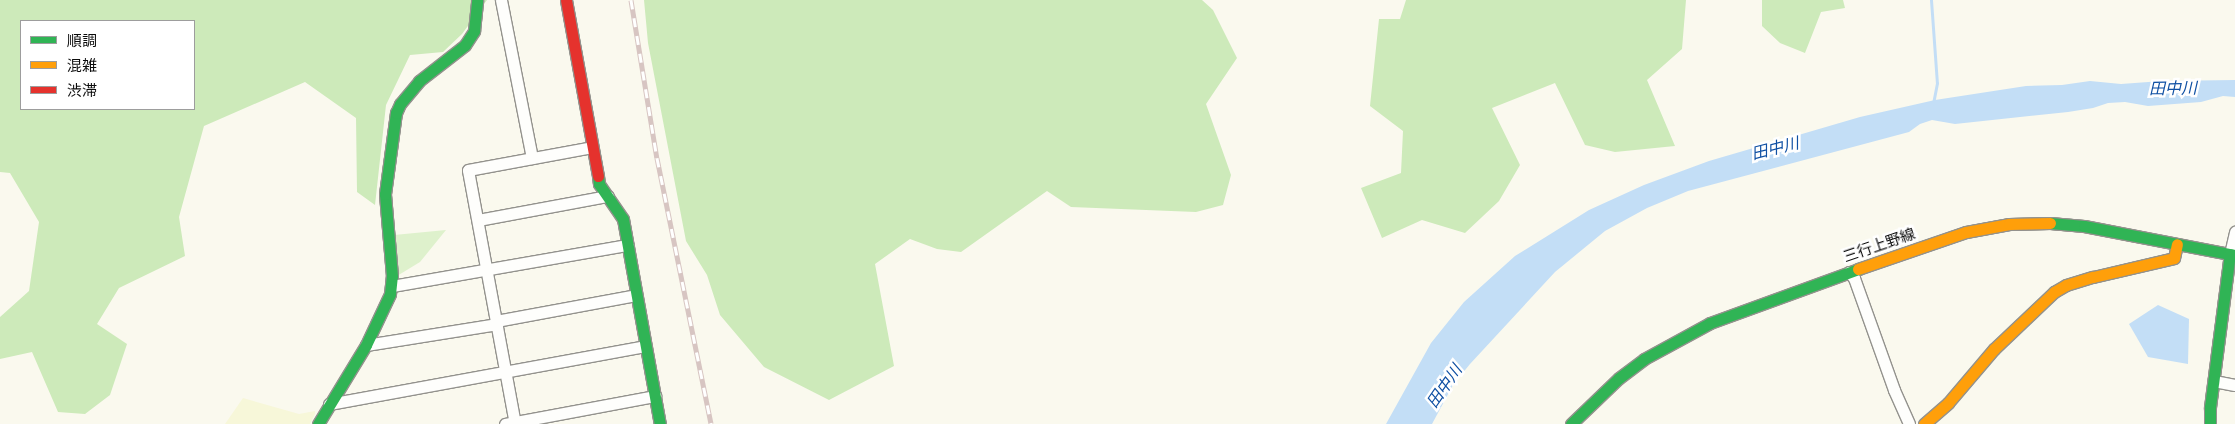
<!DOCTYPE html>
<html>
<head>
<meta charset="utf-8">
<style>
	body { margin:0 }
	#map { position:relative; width:2235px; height:424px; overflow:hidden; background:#faf9ee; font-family:"IBM Plex Serif","Noto Sans JP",serif }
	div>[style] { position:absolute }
	.farmland>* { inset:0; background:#f7f7d9 }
	.green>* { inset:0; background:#def1cc }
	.forest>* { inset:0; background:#cdeaba }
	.water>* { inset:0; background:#c3def6 }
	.stream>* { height:3px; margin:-1.5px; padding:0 1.5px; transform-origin:1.5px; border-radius:1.5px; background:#c3def6 }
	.roads { filter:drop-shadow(1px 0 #93928d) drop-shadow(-1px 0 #93928d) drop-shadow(0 1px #93928d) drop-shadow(0 -1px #93928d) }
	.street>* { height:11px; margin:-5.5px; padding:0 5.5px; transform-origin:5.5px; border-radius:5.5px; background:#fefefc }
	.fast>* { height:11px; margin:-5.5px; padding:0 5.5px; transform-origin:5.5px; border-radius:5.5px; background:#30b455 }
	.slow>* { height:11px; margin:-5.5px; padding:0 5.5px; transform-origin:5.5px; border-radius:5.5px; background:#ff9f0a }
	.jam>* { height:11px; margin:-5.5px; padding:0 5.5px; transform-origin:5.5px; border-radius:5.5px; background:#e5322d }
	.rail>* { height:5px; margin-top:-2.5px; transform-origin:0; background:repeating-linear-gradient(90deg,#fff 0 9px,#d7c5c2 0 18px); box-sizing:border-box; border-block:1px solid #d7c5c2 }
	span { translate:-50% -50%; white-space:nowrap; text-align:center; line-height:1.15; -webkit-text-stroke:5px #fff; paint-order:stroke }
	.street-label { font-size:15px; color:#0b0b0b }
	.water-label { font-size:16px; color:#0e4fa3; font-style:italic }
	.legend { position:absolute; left:20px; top:20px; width:175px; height:90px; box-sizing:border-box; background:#fff; border:1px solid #9d9d9d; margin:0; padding:6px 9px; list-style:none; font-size:15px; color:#0b0b0b }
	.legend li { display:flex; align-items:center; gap:10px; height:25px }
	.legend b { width:25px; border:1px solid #9d9d9d }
</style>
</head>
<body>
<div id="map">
	<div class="farmland">
		<i style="clip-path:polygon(243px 398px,299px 414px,315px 411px,315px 414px,310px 424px,225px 424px)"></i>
	</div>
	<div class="green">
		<i style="clip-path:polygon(446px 230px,420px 262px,397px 276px,394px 235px)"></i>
	</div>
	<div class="forest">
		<i style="clip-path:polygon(evenodd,0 0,487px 0,462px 34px,443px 52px,410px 55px,386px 105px,375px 205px,357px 192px,356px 118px,305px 82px,204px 126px,179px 217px,185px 256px,119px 288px,97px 324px,127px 344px,110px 395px,85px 414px,58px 412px,32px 352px,0 359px,0 317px,29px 291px,39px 222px,10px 173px,0 172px,0 0,21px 21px,194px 21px,194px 109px,21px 109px,21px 21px)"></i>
		<i style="clip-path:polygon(644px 0,1202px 0,1213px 10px,1237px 58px,1206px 104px,1231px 175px,1223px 205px,1196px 212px,1071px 207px,1047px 191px,961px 252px,937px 249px,910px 239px,875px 264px,894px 366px,829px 400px,764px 367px,720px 315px,707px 275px,686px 241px,648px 43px)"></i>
		<i style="clip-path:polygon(1406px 0,1686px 0,1682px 49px,1647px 80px,1675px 146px,1615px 152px,1585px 145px,1555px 83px,1492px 108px,1520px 165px,1499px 201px,1465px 233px,1422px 220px,1382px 238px,1361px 188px,1401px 173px,1403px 131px,1370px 106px,1379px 19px,1400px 19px)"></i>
		<i style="clip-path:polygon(1762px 0,1843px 0,1845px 8px,1821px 12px,1805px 53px,1780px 43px,1762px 26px)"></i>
	</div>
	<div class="water">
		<i style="clip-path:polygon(2235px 80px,2235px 97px,2223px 96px,2201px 102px,2148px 106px,2125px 102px,2108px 103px,2093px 108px,2068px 112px,1955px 124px,1932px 120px,1920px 124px,1909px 132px,1688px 191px,1647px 208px,1605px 231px,1555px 272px,1470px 364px,1453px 385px,1432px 424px,1386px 424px,1431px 343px,1464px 302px,1515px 256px,1589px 210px,1644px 185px,1709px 161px,1860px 117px,1935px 100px,2026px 86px,2062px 85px,2090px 81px,2121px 84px,2162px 81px)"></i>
		<i style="clip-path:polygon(2158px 305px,2189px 319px,2188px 364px,2148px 357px,2129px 324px)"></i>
	</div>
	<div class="stream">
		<i style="left:1931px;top:0;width:83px;rotate:85.9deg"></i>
		<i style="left:1937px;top:83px;width:21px;rotate:101deg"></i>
	</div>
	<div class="roads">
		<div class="street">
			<i style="left:501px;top:0;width:161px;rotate:78.9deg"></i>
			<i style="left:478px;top:220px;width:132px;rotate:-10.5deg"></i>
			<i style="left:2230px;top:254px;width:23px;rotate:-77deg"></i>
			<i style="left:1849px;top:272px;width:8px;rotate:50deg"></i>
			<i style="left:1854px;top:278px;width:119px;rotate:70.3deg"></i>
			<i style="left:1894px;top:390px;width:37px;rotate:66deg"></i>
			<i style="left:392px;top:286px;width:239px;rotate:-9.9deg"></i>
			<i style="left:496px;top:321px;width:142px;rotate:-10.5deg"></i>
			<i style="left:366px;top:345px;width:133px;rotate:-9.1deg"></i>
			<i style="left:2214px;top:381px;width:21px;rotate:11deg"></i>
			<i style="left:329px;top:404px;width:321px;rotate:-10.4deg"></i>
			<i style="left:505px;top:424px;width:153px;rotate:-10.6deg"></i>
			<i style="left:515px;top:424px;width:258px;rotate:-100.5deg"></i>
			<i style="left:468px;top:170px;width:126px;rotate:-10.5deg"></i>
		</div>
		<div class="fast">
			<i style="left:598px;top:176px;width:8px;rotate:83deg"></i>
			<i style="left:599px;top:184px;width:42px;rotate:55.6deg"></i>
			<i style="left:623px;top:219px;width:208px;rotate:79.8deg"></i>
			<i style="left:2050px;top:223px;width:34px;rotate:5deg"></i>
			<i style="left:2084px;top:226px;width:154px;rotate:10.9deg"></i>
			<i style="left:318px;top:424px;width:92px;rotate:-58.7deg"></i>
			<i style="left:366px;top:345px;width:56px;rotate:-64.8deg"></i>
			<i style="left:390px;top:294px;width:18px;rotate:-84deg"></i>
			<i style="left:392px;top:276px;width:82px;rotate:-94.9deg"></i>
			<i style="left:385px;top:194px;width:82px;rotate:-82.3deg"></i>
			<i style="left:396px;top:113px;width:10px;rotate:-66deg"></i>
			<i style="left:400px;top:104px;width:30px;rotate:-50deg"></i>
			<i style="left:419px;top:81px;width:58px;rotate:-38deg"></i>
			<i style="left:465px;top:45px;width:17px;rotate:-57deg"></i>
			<i style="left:474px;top:31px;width:31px;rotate:-84deg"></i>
			<i style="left:1571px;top:424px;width:66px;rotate:-43.8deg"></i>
			<i style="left:1619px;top:378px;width:31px;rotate:-37deg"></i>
			<i style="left:1644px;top:359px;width:75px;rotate:-28.6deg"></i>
			<i style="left:1710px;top:323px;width:158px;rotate:-20deg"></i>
			<i style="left:2210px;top:424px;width:17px;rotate:-90deg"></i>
			<i style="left:2210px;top:407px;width:154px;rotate:-82.6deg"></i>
		</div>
		<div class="slow">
			<i style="left:1858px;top:269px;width:114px;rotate:-18.9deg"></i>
			<i style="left:1966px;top:232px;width:44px;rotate:-10.5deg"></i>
			<i style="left:2009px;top:224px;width:41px;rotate:-1.4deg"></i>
			<i style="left:1924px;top:424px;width:32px;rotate:-41deg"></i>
			<i style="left:1948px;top:403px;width:71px;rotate:-49.6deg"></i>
			<i style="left:1994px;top:349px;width:83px;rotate:-43.5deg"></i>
			<i style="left:2054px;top:292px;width:14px;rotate:-30deg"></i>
			<i style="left:2066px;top:285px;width:28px;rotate:-17deg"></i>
			<i style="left:2093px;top:277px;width:83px;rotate:-13.2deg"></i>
			<i style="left:2174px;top:258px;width:14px;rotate:-78deg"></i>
		</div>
		<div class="jam">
			<i style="left:566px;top:0;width:179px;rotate:79.7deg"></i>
		</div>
	</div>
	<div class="rail">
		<i style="left:631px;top:0;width:160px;rotate:80.7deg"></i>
		<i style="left:657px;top:158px;width:271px;rotate:78.5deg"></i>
	</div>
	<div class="street-label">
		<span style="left:1879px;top:245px;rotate:-19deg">三行上野線</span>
	</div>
	<div class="water-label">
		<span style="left:2173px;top:88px;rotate:-1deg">田中川</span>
		<span style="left:1775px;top:148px;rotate:-14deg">田中川</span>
		<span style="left:1444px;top:386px;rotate:-55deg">田中川</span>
	</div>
	<ul class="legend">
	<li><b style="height:6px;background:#30b455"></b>順調</li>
	<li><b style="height:6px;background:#ff9f0a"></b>混雑</li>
	<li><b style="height:6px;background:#e5322d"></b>渋滞</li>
	</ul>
</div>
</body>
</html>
